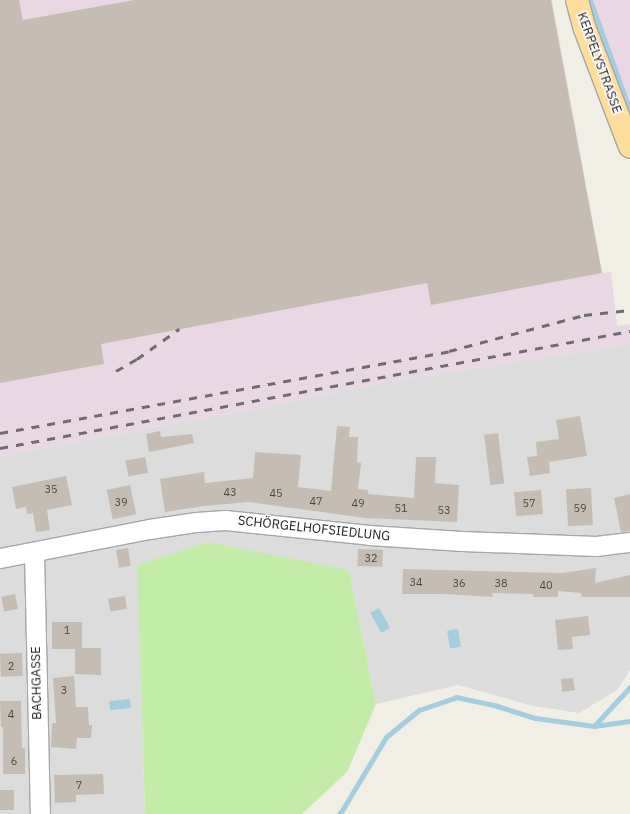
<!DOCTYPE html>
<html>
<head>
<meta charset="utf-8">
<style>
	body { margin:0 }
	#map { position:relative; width:630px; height:814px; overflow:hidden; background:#f0eee5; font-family:"IBM Plex Sans",sans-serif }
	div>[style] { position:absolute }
	.residential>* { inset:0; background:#dddcdc }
	.industrial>* { inset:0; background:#ead7e4 }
	.grass>* { inset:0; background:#c4eca9 }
	.water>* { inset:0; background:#a4cde0; transform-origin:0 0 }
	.stream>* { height:5px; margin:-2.5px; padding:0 2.5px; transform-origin:2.5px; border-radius:2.5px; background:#a4cde0 }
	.building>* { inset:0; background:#c5bdb4; transform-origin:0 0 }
	.roads { filter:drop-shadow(1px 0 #a6a6a6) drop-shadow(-1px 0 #a6a6a6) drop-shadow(0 1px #a6a6a6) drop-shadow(0 -1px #a6a6a6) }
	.minor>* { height:19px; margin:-9.5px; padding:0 9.5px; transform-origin:9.5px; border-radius:9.5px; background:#fff }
	.major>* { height:22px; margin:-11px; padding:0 11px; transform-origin:11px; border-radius:11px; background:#ffdd9b }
	.rail>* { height:3px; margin-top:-1.5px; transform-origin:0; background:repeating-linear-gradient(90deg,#6d6d6d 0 8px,transparent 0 16px) }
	span { translate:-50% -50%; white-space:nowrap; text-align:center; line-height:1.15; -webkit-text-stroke:3px #fff; paint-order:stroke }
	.number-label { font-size:11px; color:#484644 }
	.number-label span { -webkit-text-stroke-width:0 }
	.street-label { font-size:13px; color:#1f1f1f }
</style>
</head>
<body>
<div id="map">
	<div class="residential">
		<i style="clip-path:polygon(630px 344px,630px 670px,617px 690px,579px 713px,533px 706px,458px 685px,376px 704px,349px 570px,142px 728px,145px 814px,0 814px,0 456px,259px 408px,390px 381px)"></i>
	</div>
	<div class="industrial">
		<i style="clip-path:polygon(0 0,552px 0,602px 273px,611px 272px,617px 326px,630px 324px,630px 344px,390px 381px,259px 408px,0 456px)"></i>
		<i style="clip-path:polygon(587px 0,630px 0,630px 118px,592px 15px)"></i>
	</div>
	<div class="grass">
		<i style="clip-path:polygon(207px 542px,349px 570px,376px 704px,347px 772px,302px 814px,145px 814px,137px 565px)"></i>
	</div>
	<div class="water">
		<i style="left:379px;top:608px;width:23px;height:10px;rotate:61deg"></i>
		<i style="left:458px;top:629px;width:18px;height:11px;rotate:81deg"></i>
		<i style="left:130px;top:699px;width:9px;height:21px;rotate:84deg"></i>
	</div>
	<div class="stream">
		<i style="left:590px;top:0;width:118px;rotate:70.2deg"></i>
		<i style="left:594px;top:726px;width:36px;rotate:-8deg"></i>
		<i style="left:339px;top:814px;width:3px;rotate:-45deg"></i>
		<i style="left:341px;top:812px;width:87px;rotate:-59deg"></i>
		<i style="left:386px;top:737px;width:43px;rotate:-39.3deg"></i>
		<i style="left:419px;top:710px;width:39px;rotate:-19deg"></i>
		<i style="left:456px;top:697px;width:39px;rotate:12deg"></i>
		<i style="left:494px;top:705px;width:43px;rotate:17.6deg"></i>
		<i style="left:535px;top:718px;width:60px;rotate:7.7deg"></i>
		<i style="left:594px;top:726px;width:53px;rotate:-47.3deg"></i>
	</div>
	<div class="building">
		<i style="clip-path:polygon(0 0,19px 0,23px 20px,134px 0,551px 0,602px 273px,431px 305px,427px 283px,101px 344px,104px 364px,0 383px)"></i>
		<i style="clip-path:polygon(580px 416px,587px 456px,549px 462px,550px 473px,530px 476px,527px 457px,537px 456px,536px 442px,559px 439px,556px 420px)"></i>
		<i style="clip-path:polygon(337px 426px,350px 427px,349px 437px,358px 437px,357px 462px,361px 463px,358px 489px,368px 490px,368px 494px,414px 498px,416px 457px,436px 457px,435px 483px,459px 485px,457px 522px,365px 518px,249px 502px,204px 506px,165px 512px,160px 479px,204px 472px,205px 483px,253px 478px,255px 452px,301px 455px,298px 487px,331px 491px)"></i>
		<i style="clip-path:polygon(160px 431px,161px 437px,192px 434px,194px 443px,149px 452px,146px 434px)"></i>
		<i style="left:498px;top:433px;width:51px;height:14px;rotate:83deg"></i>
		<i style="left:145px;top:457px;width:16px;height:20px;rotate:79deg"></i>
		<i style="clip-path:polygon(66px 476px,72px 505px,47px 510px,50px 530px,36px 532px,33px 513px,27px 514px,26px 507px,16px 509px,12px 487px)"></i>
		<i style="left:130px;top:485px;width:30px;height:24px;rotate:78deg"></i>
		<i style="left:591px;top:488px;width:37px;height:25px;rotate:87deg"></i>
		<i style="left:541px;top:490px;width:24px;height:27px;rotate:85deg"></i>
		<i style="clip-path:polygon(630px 494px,630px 531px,621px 532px,614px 498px)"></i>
		<i style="left:128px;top:548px;width:18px;height:12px;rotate:81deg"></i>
		<i style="left:358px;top:549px;width:25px;height:17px;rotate:2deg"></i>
		<i style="clip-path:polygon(596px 568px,595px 583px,630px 575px,630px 597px,582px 597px,581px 593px,558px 591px,558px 597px,533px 597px,533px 594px,492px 593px,493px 597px,446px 594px,402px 594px,403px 569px,563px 573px)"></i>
		<i style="left:15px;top:594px;width:15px;height:14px;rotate:79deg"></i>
		<i style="left:125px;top:596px;width:13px;height:17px;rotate:81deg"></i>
		<i style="clip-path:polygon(588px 616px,590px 635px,572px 637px,573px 649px,558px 650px,555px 620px)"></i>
		<i style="clip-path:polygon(52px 622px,82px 622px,82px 648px,101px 648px,101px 675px,75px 674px,75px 649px,52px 649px)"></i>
		<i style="left:22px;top:653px;width:23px;height:22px;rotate:88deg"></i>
		<i style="clip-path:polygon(74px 676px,76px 707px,88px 707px,89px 725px,92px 725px,91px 738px,77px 738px,76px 749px,51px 747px,52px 723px,56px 723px,53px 678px)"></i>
		<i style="clip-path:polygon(573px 678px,575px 690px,562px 692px,561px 679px)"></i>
		<i style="clip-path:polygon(0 701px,21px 701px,22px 748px,25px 748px,25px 774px,3px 774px,3px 727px,1px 727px)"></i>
		<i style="clip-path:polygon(103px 774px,104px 794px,76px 795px,76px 802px,55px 803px,54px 775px)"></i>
		<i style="left:0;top:790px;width:14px;height:20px"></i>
	</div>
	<div class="roads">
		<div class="minor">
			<i style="left:34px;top:553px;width:261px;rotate:88.7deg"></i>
			<i style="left:0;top:558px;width:152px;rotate:-11deg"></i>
			<i style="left:149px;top:529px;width:48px;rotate:-8.5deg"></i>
			<i style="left:196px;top:522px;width:29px;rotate:-4deg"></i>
			<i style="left:225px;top:520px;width:145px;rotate:5.9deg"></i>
			<i style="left:369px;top:535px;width:93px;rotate:3.7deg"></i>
			<i style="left:462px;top:541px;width:134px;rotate:2.1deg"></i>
			<i style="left:596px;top:546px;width:34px;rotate:-7deg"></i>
		</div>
		<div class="major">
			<i style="left:577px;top:0;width:30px;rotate:75deg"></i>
			<i style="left:585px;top:29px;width:126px;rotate:69.1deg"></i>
		</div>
	</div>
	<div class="rail">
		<i style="left:116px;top:371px;width:24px;rotate:-30deg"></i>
		<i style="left:137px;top:359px;width:52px;rotate:-35.5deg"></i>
		<i style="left:0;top:433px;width:456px;rotate:-10.3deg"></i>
		<i style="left:449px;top:351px;width:140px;rotate:-14.9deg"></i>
		<i style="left:584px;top:315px;width:46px;rotate:-6.2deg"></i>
		<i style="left:0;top:448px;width:641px;rotate:-10.52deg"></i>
	</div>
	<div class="number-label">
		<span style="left:51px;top:489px">35</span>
		<span style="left:230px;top:492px">43</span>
		<span style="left:276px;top:493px">45</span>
		<span style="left:316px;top:501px">47</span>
		<span style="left:121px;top:502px">39</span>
		<span style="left:358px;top:503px">49</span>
		<span style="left:529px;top:503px">57</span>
		<span style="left:401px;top:508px">51</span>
		<span style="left:580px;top:508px">59</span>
		<span style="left:444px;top:510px">53</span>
		<span style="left:371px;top:558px">32</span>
		<span style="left:416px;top:582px">34</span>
		<span style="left:459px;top:583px">36</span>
		<span style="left:501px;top:583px">38</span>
		<span style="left:546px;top:585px">40</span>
		<span style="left:67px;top:630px">1</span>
		<span style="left:11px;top:666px">2</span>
		<span style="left:64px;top:690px">3</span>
		<span style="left:11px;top:714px">4</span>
		<span style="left:14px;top:761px">6</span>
		<span style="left:79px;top:785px">7</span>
	</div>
	<div class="street-label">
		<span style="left:599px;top:63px;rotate:70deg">KERPELYSTRASSE</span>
		<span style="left:314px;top:529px;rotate:6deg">SCHÖRGELHOFSIEDLUNG</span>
		<span style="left:37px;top:683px;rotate:-91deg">BACHGASSE</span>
	</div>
</div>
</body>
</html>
